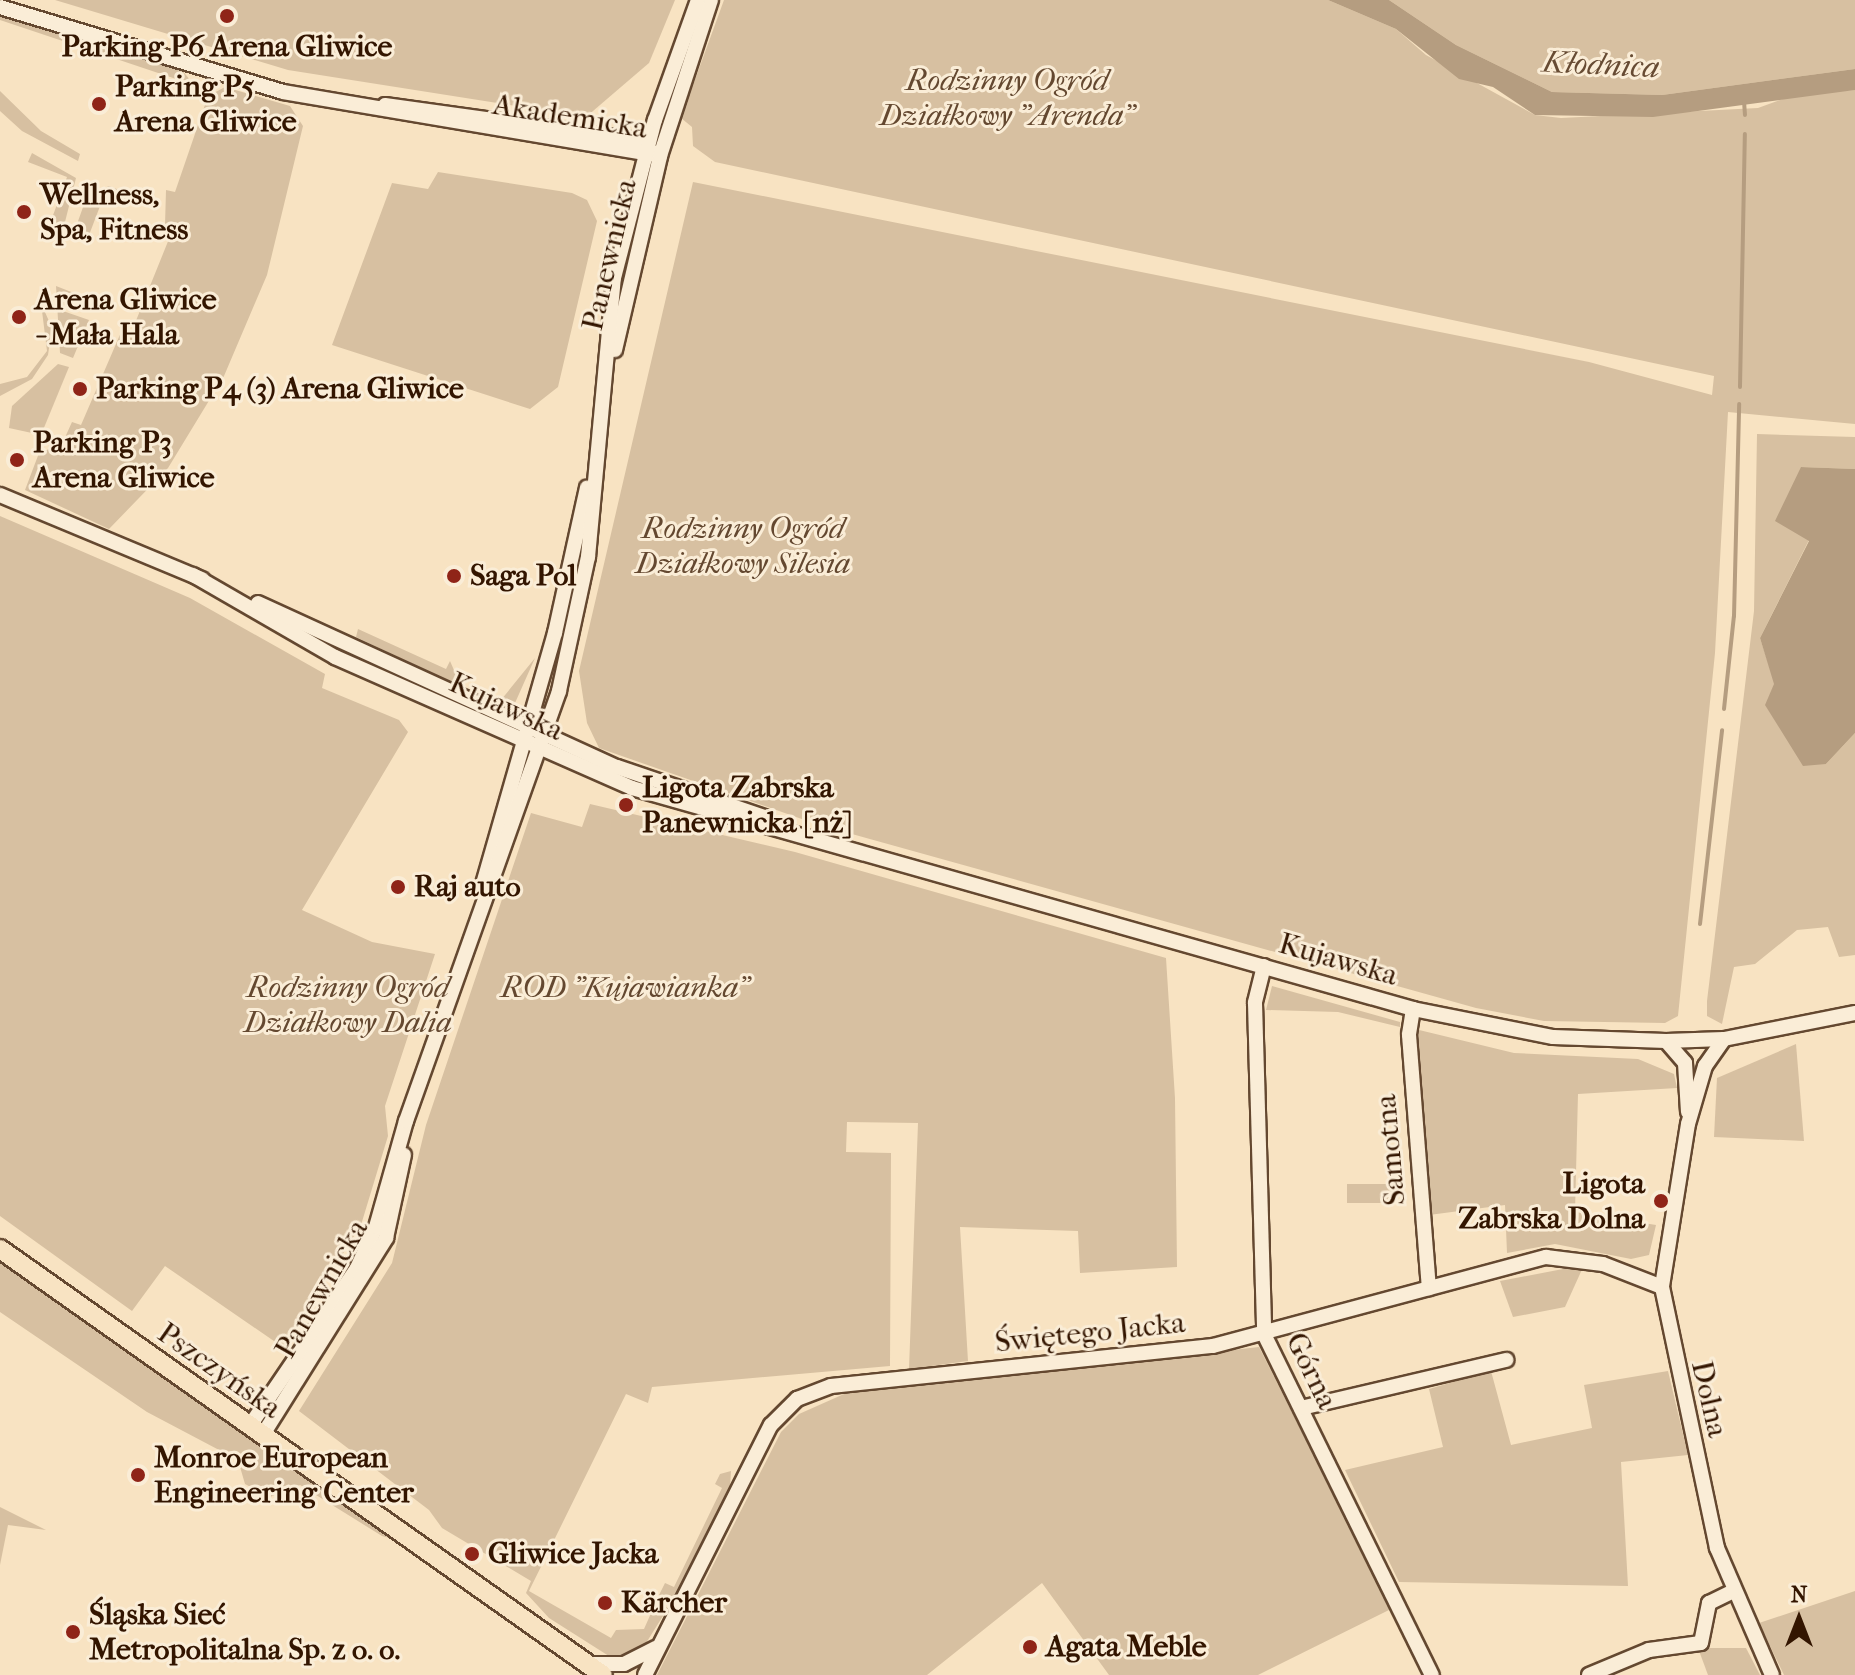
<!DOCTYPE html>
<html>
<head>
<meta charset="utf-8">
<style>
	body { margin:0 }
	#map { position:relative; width:1855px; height:1675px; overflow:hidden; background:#f8e3c2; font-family:"IM FELL French Canon",serif }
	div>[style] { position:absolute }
	.green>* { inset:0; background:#d7c0a1; transform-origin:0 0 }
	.water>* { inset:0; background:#b59d80 }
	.stream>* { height:4px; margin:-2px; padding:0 2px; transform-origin:2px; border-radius:2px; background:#b59d80 }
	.roads { filter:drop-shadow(2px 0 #644830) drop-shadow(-2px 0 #644830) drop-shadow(0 2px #644830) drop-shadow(0 -2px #644830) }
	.minor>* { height:14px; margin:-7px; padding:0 7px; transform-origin:7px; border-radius:7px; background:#faedd7 }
	.major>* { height:18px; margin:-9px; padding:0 9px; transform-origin:9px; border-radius:9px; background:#f8e3c2 }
	.dots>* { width:22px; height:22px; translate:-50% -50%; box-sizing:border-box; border:4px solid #faedd7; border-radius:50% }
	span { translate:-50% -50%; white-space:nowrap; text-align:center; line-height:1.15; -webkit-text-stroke:6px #faedd7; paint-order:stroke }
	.poi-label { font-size:30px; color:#331500; font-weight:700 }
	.left { translate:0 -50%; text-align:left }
	.right { translate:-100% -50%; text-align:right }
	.park-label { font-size:30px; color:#644830; font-style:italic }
	.street-label { font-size:30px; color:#331500 }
	.water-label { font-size:32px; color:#674b33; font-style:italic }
	.north { position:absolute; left:1759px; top:1579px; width:80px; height:80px; -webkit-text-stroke:6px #faedd7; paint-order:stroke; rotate:0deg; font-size:22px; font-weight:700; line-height:32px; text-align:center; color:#331500 }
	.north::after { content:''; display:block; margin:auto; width:28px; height:36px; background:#331500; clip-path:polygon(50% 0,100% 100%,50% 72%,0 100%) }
</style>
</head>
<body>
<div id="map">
	<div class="green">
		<i style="clip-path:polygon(55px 0,675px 0,649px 63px,586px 117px,288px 70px)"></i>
		<i style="clip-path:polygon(724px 0,1328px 0,1396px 29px,1426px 55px,1535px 115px,1561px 118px,1758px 108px,1799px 93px,1855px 90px,1855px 424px,1728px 412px,1715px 653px,1678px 1016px,1665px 1023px,1544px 1021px,1476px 1008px,816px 824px,599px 748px,587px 723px,579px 671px,693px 182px,1589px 362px,1712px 395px,1714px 376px,715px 162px,693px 146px,692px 127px,681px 118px)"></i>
		<i style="clip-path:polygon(1389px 0,1855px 0,1855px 69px,1662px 95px,1552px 92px,1456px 45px)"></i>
		<i style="clip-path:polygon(0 13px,182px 70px,194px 85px,0 20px)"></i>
		<i style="clip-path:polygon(225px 87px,290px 106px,303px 126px,267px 275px,224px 376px,168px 468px,109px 529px,25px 490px,39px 453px,62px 444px,72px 422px,81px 425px,122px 330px,131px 333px,173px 229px,165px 225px,166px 190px,175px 192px,208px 96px)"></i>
		<i style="clip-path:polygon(0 91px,41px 131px,80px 154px,78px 161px,22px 131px,0 111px)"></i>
		<i style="clip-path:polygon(32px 153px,76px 178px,62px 234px,48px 229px,67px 177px,28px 162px)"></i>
		<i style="clip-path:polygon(438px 172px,572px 193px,587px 200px,597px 221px,558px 387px,530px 409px,332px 345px,392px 183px,428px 189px)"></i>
		<i style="clip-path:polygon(109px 186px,142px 199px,140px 206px,105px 193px,86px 243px,72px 238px,87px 196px)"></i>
		<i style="clip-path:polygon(56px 286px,79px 295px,64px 300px,63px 311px,89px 320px,73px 358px,60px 353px)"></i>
		<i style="clip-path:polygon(41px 303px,52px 328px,48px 355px,32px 379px,0 396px,0 384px,27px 377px,47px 351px)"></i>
		<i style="clip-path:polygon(58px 364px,69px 367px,41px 435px,9px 428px,12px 406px)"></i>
		<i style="clip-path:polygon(1757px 434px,1855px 437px,1855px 469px,1801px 467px,1809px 540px,1760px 638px,1775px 684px,1826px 764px,1855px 733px,1855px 955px,1839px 957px,1828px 927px,1797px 930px,1755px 964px,1734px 967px,1722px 1024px,1707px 1016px,1707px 1001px,1754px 611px)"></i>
		<i style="clip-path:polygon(0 516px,190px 598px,325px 674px,322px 688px,399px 720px,408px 732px,302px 910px,372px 942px,435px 954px,385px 1106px,388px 1136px,361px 1225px,284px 1348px,165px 1266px,132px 1311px,0 1216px)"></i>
		<i style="clip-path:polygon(358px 629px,446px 669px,450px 661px,457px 677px,451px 682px,356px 637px)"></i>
		<i style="clip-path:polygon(535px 658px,515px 703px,498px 703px,473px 691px,501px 700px)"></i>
		<i style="clip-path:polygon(590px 804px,795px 852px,1166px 958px,1175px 1098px,1177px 1267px,1080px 1273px,1078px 1231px,960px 1227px,968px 1361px,909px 1369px,918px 1123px,847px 1122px,846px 1152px,891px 1153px,890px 1366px,652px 1387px,648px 1403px,626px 1394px,529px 1591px,611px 1638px,616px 1630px,644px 1629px,656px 1602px,668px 1608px,641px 1651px,612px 1658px,549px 1618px,526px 1593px,531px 1581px,442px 1528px,429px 1510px,299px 1411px,392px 1263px,426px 1125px,531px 813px,582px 827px)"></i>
		<i style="clip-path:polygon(1272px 986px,1400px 1022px,1400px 1027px,1338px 1012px,1266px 1010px)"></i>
		<i style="clip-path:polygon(1415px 1029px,1514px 1053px,1638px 1059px,1674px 1074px,1677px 1088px,1578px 1094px,1575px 1212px,1656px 1225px,1649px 1255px,1631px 1259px,1555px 1244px,1507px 1253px,1505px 1205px,1429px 1215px)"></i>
		<i style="clip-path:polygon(1796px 1044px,1804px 1141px,1714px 1137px,1717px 1078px)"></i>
		<i style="left:1347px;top:1184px;width:47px;height:19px"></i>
		<i style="clip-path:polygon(0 1249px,418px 1546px,382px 1536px,300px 1485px,270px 1497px,245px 1484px,238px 1460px,147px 1412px,0 1312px)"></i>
		<i style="clip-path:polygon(1584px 1265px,1565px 1307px,1513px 1317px,1500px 1281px)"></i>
		<i style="clip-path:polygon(1259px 1347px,1391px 1609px,1258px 1675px,1109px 1675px,1042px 1583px,927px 1675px,657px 1675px,781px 1432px,799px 1414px,844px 1394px)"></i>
		<i style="clip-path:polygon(1491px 1371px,1511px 1445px,1592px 1428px,1584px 1385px,1668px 1371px,1688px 1455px,1621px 1462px,1628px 1586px,1399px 1582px,1345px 1470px,1443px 1447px,1429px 1389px)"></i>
		<i style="clip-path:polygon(731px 1471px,730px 1488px,672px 1602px,659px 1595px,665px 1583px,674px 1587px,722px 1488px,715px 1484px,720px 1474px)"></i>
		<i style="clip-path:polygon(0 1507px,46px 1530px,8px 1525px,0 1565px)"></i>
		<i style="clip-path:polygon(1855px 1591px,1855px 1675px,1784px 1675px,1759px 1623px)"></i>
		<i style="clip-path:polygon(1698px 1648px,1746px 1648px,1760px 1675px,1708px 1675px)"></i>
	</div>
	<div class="water">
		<i style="clip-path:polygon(1328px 0,1389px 0,1456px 45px,1552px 92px,1662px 95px,1855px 69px,1855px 90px,1653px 117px,1535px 115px,1493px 87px,1459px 79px,1396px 29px)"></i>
		<i style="clip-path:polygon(1801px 467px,1855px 469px,1855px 733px,1826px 764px,1803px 766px,1765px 705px,1774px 684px,1760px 638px,1809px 541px,1775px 521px)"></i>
	</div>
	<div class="stream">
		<i style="left:1744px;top:101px;width:14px;rotate:86deg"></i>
		<i style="left:1740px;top:387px;width:253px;rotate:-88.9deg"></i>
		<i style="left:1724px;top:709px;width:94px;rotate:-83.9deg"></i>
		<i style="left:1734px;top:616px;width:212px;rotate:-88.6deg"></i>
		<i style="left:1700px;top:924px;width:195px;rotate:-83.5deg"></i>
	</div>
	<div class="roads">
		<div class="minor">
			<i style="left:0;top:7px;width:295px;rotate:16.7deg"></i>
			<i style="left:283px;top:92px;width:382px;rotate:9.6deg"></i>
			<i style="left:385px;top:105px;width:247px;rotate:7.9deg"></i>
			<i style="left:630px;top:139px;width:28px;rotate:30deg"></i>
			<i style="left:615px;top:350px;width:199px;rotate:-76.9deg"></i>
			<i style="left:660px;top:156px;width:164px;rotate:-71.9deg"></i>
			<i style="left:0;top:495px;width:219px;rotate:22.6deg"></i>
			<i style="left:193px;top:575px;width:164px;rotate:30deg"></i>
			<i style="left:335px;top:657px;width:325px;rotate:23.8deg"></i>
			<i style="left:632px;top:788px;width:812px;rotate:15.8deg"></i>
			<i style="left:1413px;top:1009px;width:143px;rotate:11.3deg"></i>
			<i style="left:1553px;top:1037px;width:113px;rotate:2deg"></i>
			<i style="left:1666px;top:1041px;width:58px;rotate:-2deg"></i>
			<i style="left:1724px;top:1039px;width:134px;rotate:-11.2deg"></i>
			<i style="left:258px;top:603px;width:395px;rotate:24.6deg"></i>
			<i style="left:617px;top:767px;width:156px;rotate:18.7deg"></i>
			<i style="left:483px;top:884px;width:261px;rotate:-74deg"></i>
			<i style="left:555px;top:633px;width:149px;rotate:-77.6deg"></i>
			<i style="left:1264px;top:966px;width:38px;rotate:104deg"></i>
			<i style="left:1255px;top:1003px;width:331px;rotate:88.4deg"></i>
			<i style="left:1264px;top:1334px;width:380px;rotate:63.8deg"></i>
			<i style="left:1413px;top:1009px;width:26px;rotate:99deg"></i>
			<i style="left:1409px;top:1035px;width:254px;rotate:85.5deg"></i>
			<i style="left:1724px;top:1039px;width:33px;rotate:125deg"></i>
			<i style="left:1705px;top:1066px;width:60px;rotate:106.3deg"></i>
			<i style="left:1688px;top:1124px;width:165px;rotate:99.1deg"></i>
			<i style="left:1662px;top:1287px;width:267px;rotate:78.1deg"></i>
			<i style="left:1717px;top:1548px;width:138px;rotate:66.6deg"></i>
			<i style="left:1666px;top:1041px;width:29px;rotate:49deg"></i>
			<i style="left:1685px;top:1063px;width:49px;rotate:86.5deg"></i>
			<i style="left:1301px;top:1408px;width:211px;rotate:-13.2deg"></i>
			<i style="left:249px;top:1427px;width:192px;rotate:-55.8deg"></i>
			<i style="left:357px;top:1268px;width:45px;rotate:-65.1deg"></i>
			<i style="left:376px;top:1227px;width:110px;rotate:-74.2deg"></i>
			<i style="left:406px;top:1121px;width:456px;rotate:-70.4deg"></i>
			<i style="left:559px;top:691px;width:137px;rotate:-77.8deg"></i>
			<i style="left:588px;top:557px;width:280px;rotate:-84.7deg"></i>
			<i style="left:614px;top:278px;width:163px;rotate:-75.5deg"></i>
			<i style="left:655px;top:120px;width:127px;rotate:-70.3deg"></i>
			<i style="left:262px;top:1436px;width:234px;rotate:-57.9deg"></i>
			<i style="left:386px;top:1238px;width:85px;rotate:-77.8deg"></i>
			<i style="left:587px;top:1664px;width:37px"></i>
			<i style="left:624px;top:1664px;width:36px;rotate:-27deg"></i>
			<i style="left:645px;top:1675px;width:280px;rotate:-63.3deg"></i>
			<i style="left:771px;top:1425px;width:37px;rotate:-45deg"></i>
			<i style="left:797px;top:1399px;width:36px;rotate:-21deg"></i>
			<i style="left:831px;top:1386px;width:384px;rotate:-6deg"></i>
			<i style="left:1213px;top:1346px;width:345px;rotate:-15deg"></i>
			<i style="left:1546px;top:1257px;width:57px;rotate:7deg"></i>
			<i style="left:1603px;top:1264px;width:63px;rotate:21.3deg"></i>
			<i style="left:1589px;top:1675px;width:65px;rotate:-22.6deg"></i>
			<i style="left:1649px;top:1650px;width:52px;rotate:-7.7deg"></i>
			<i style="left:1701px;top:1643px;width:41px;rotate:-78.7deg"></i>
			<i style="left:1709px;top:1603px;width:25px;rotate:-26deg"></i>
		</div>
		<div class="major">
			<i style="left:0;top:1249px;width:738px;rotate:35.24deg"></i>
		</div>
	</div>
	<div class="dots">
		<i style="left:227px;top:16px;background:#8f2418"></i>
		<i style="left:99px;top:104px;background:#8f2418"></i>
		<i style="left:24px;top:212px;background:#8f2418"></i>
		<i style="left:19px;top:317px;background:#8f2418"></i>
		<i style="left:80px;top:389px;background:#8f2418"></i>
		<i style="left:17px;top:460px;background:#8f2418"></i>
		<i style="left:454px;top:576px;background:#8f2418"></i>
		<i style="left:626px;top:805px;background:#8f2418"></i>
		<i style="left:398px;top:887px;background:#8f2418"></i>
		<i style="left:1661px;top:1201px;background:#8f2418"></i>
		<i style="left:138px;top:1475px;background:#8f2418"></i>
		<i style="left:472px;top:1554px;background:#8f2418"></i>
		<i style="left:605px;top:1603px;background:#8f2418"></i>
		<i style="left:73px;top:1632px;background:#8f2418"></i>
		<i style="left:1030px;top:1647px;background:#8f2418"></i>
	</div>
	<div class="poi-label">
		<span style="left:227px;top:47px">Parking P6 Arena Gliwice</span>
		<span class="left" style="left:115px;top:104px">Parking P5<br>Arena Gliwice</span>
		<span class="left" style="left:40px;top:212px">Wellness,<br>Spa, Fitness</span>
		<span class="left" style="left:35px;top:317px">Arena Gliwice<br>- Mała Hala</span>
		<span class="left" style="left:96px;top:389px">Parking P4 (3) Arena Gliwice</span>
		<span class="left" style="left:33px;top:460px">Parking P3<br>Arena Gliwice</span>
		<span class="left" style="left:470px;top:576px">Saga Pol</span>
		<span class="left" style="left:642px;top:805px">Ligota Zabrska<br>Panewnicka [nż]</span>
		<span class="left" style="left:414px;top:887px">Raj auto</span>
		<span class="right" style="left:1645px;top:1201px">Ligota<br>Zabrska Dolna</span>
		<span class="left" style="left:154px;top:1475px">Monroe European<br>Engineering Center</span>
		<span class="left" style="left:488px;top:1554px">Gliwice Jacka</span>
		<span class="left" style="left:621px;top:1603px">Kärcher</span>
		<span class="left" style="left:89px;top:1632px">Śląska Sieć<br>Metropolitalna Sp. z o. o.</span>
		<span class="left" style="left:1046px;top:1647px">Agata Meble</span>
	</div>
	<div class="park-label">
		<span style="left:1007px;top:98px">Rodzinny Ogród<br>Działkowy "Arenda"</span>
		<span style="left:743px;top:546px">Rodzinny Ogród<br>Działkowy Silesia</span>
		<span style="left:348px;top:1005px">Rodzinny Ogród<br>Działkowy Dalia</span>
		<span style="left:625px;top:988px">ROD "Kujawianka"</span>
	</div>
	<div class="street-label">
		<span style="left:570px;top:117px;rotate:9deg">Akademicka</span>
		<span style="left:610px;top:255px;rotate:-77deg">Panewnicka</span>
		<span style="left:506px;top:707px;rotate:25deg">Kujawska</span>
		<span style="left:1338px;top:960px;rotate:16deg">Kujawska</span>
		<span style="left:1391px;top:1150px;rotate:-95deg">Samotna</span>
		<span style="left:322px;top:1289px;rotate:-60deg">Panewnicka</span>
		<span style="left:1090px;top:1333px;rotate:-6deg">Świętego Jacka</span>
		<span style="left:219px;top:1371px;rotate:35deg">Pszczyńska</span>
		<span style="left:1311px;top:1371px;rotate:64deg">Górna</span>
		<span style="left:1709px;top:1399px;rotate:77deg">Dolna</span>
	</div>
	<div class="water-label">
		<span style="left:1601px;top:65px;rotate:3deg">Kłodnica</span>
	</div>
	<div class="north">N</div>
</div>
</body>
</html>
